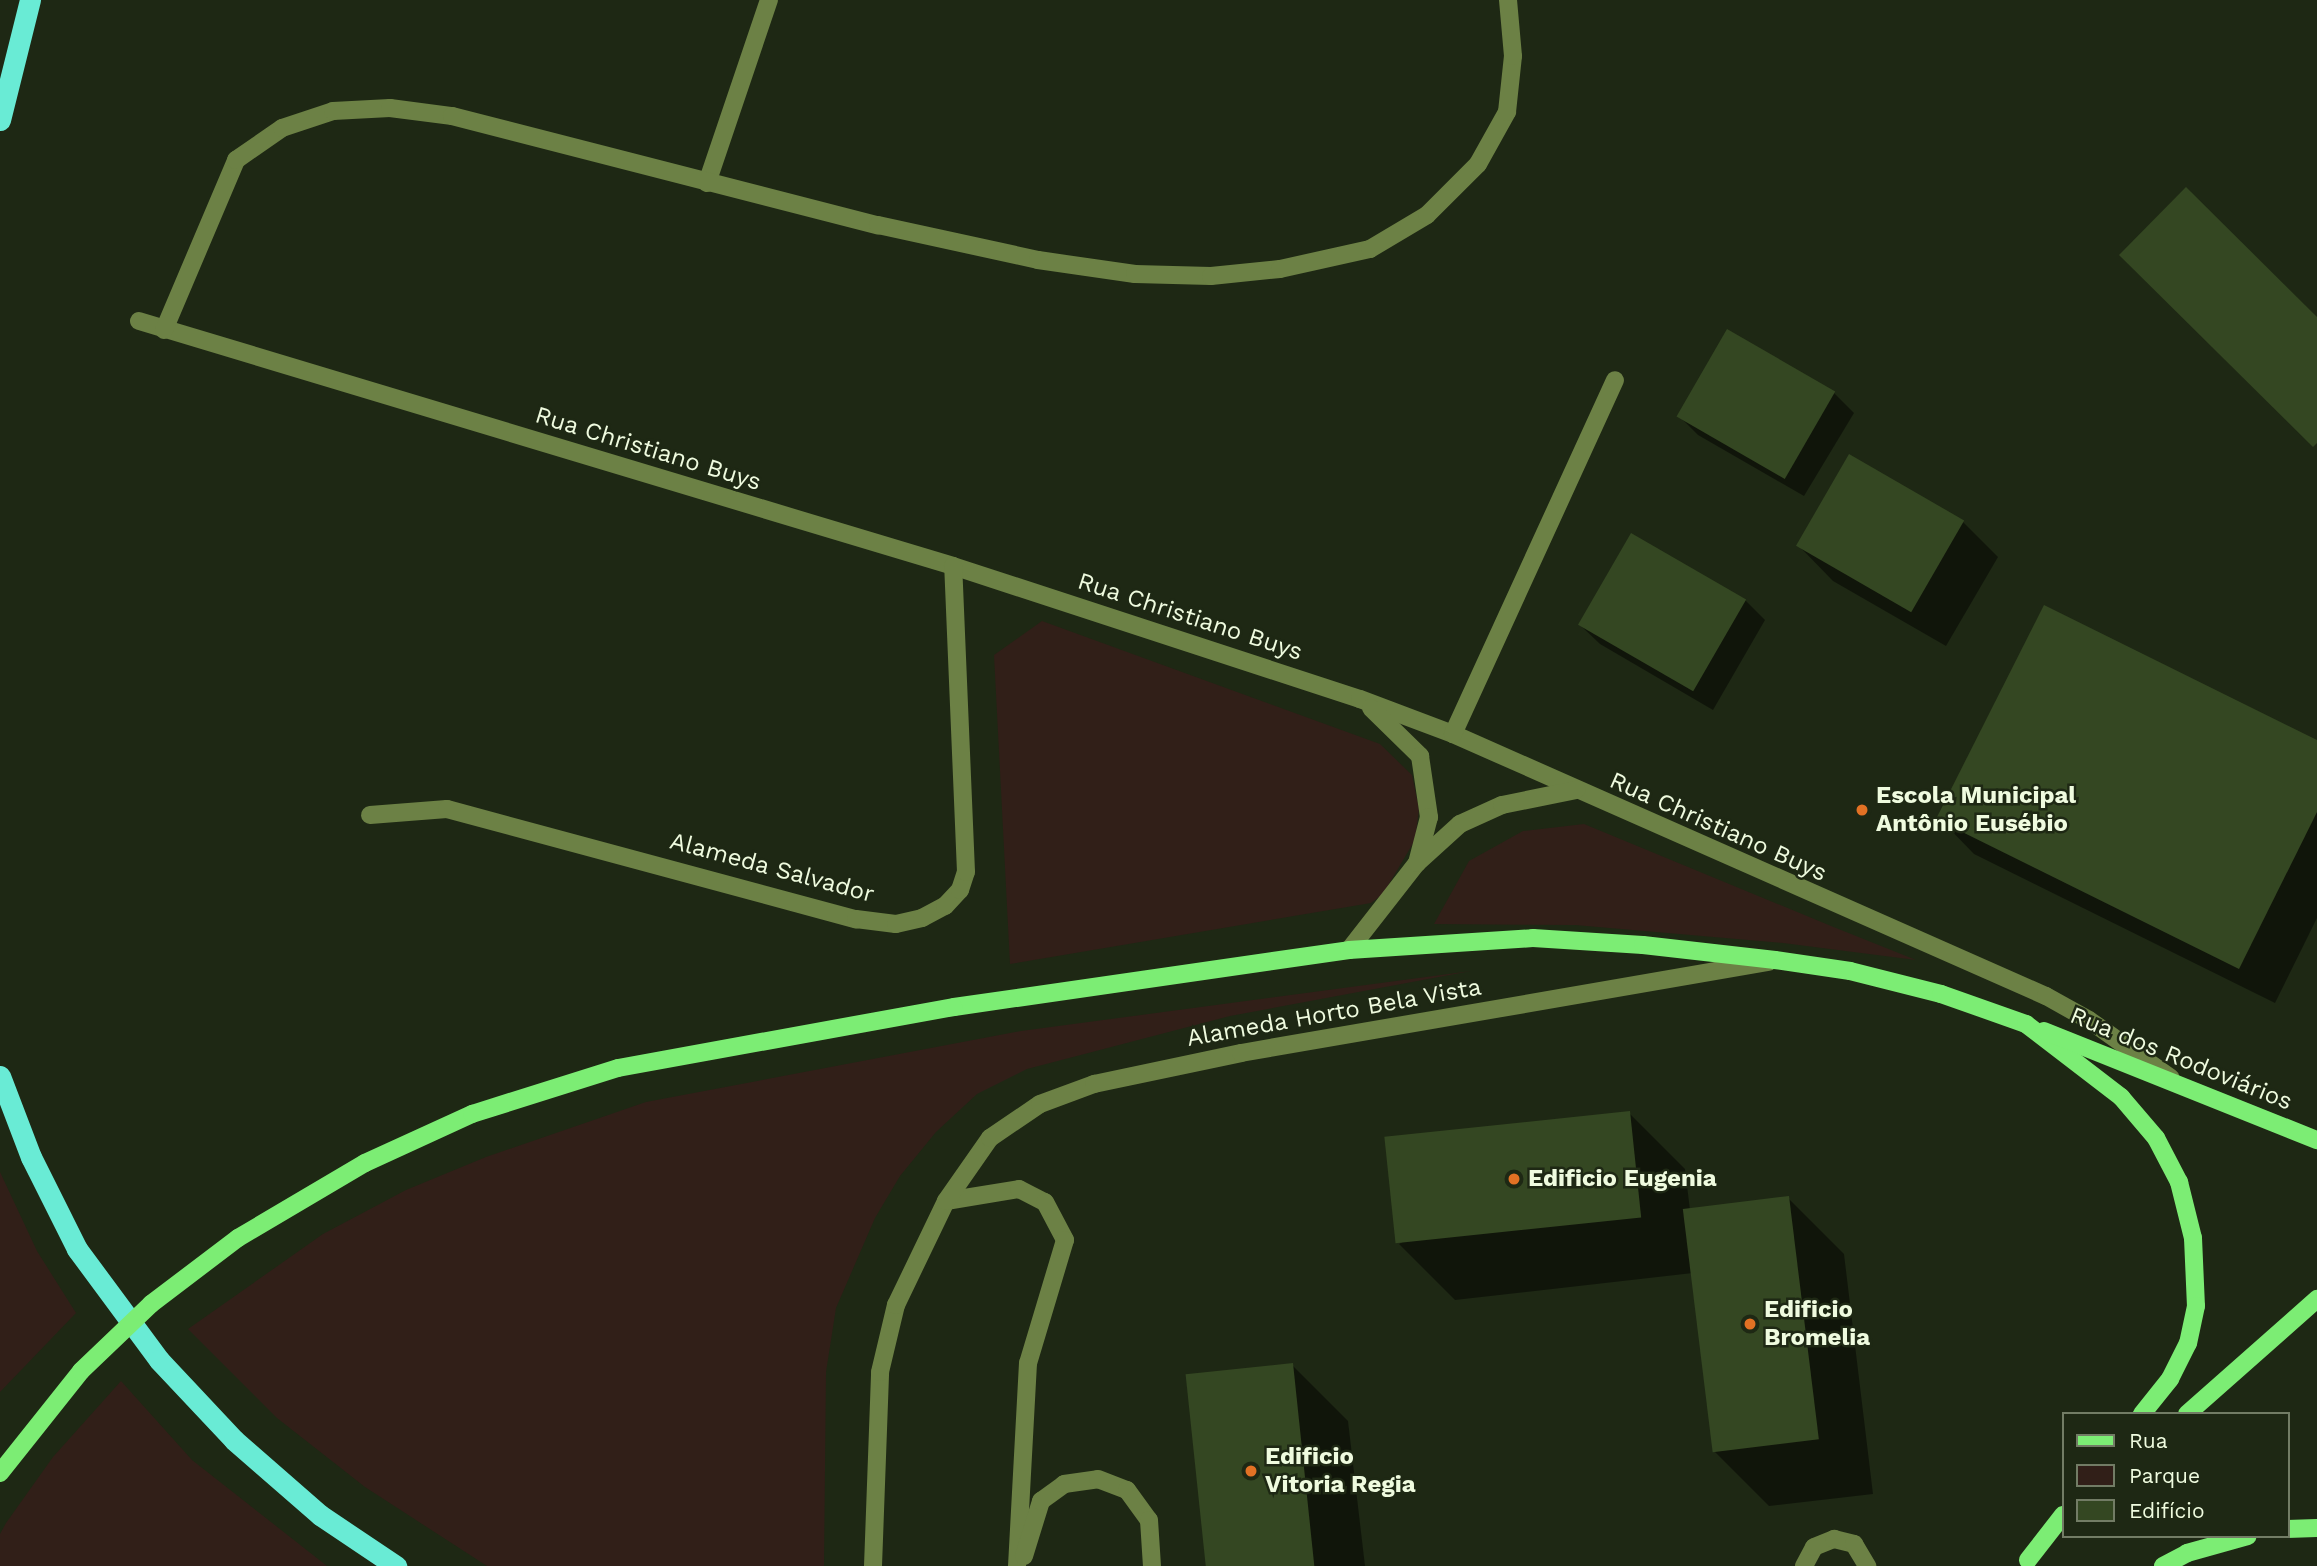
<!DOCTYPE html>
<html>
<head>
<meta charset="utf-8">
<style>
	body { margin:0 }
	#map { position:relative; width:2317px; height:1566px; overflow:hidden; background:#1e2814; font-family:"Work Sans",sans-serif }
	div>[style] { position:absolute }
	.green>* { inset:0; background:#311f18 }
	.shadow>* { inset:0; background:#0007 }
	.building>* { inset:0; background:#344722; transform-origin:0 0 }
	.minor>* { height:18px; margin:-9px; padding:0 9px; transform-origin:9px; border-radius:9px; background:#6c8145 }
	.major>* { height:18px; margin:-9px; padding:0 9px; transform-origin:9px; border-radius:9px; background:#7ced74 }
	.highway>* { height:21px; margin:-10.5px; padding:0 10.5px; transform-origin:10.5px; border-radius:10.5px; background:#69ebd5 }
	.major-bridge>* { height:18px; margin:-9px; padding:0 9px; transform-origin:9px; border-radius:9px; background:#7ced74 }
	.dots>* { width:19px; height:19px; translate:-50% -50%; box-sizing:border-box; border:4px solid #1e2814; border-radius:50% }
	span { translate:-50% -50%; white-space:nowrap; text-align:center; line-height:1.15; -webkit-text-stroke:5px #1e2814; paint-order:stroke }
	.street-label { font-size:24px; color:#effbdf }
	.poi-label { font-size:24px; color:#effbdf; font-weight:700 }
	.left { translate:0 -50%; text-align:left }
	.legend { position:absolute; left:2062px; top:1412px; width:228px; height:126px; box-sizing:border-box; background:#1e2814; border:2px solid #727c65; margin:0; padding:9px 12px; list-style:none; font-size:21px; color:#effbdf }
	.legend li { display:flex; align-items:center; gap:14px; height:35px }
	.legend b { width:35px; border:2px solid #727c65 }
</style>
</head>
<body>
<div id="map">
	<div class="green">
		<i style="clip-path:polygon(1042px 621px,1380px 744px,1412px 775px,1419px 809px,1415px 840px,1383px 894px,1371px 903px,1010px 964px,994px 655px)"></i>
		<i style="clip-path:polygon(1584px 824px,1831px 926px,1916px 960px,1783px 943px,1575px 925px,1434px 924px,1469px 861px,1523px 831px)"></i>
		<i style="clip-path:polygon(1471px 971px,1230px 1016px,1027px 1069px,977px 1094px,936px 1132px,900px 1176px,875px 1218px,836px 1308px,826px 1372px,824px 1566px,487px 1566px,365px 1487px,277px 1418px,188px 1329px,323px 1234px,406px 1190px,486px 1157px,646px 1102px,1021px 1031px)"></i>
		<i style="clip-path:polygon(0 1172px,37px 1251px,76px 1313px,0 1392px)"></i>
		<i style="clip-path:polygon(121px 1381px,192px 1460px,327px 1566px,0 1566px,0 1534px,6px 1523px,53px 1457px)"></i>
	</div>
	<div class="shadow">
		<i style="clip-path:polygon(1834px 393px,1854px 413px,1804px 496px,1698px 435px,1678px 415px)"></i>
		<i style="clip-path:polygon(1963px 522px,1998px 557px,1946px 646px,1833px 581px,1798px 545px)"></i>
		<i style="clip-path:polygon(1745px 600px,1765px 620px,1713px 710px,1600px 644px,1580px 625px)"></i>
		<i style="clip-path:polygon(2317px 742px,2317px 918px,2275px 1003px,1974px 854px,1939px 818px)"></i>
		<i style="clip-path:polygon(1629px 1113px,1685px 1169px,1690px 1210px,1788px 1198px,1844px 1254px,1873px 1494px,1769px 1506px,1713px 1450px,1693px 1273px,1455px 1300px,1399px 1244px)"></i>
		<i style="clip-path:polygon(1292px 1365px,1348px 1421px,1365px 1566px,1210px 1566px)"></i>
	</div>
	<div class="building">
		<i style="clip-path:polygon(2186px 187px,2317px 317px,2317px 443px,2313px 447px,2119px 255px)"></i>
		<i style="left:1727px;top:329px;width:125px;height:101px;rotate:30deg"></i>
		<i style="left:1849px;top:454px;width:133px;height:106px;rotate:30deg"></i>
		<i style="left:1631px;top:533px;width:133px;height:106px;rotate:30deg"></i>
		<i style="clip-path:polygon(2044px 605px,2317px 740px,2317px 812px,2239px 969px,1936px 819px)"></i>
		<i style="left:1630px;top:1111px;width:107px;height:247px;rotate:84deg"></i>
		<i style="left:1789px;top:1196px;width:245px;height:107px;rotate:83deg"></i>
		<i style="left:1293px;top:1363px;width:204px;height:108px;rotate:84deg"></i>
	</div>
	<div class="minor">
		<i style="left:707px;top:183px;width:193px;rotate:-71.3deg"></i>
		<i style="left:139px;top:321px;width:850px;rotate:16.75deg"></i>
		<i style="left:953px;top:566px;width:428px;rotate:18.1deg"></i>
		<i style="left:1360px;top:699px;width:99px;rotate:20.6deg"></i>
		<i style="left:1453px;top:734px;width:648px;rotate:23.84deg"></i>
		<i style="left:2046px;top:996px;width:49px;rotate:29.2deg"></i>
		<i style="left:2089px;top:1020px;width:100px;rotate:35.3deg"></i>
		<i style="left:164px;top:330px;width:185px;rotate:-67deg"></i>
		<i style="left:236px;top:160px;width:56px;rotate:-34.8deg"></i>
		<i style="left:282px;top:128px;width:54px;rotate:-18.4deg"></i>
		<i style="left:333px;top:111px;width:57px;rotate:-3deg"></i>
		<i style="left:390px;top:108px;width:63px;rotate:7.4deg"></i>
		<i style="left:452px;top:116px;width:440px;rotate:14.4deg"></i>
		<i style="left:878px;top:225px;width:164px;rotate:12.3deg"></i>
		<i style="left:1038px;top:260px;width:98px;rotate:8.2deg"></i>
		<i style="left:1135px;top:274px;width:76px;rotate:1.5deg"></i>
		<i style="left:1211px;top:276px;width:69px;rotate:-5.8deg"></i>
		<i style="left:1280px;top:269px;width:92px;rotate:-12.5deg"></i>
		<i style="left:1370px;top:249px;width:66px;rotate:-30.8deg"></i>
		<i style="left:1427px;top:215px;width:72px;rotate:-45deg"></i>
		<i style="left:1478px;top:164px;width:60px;rotate:-60.9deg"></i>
		<i style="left:1507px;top:112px;width:56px;rotate:-83.9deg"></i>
		<i style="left:1513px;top:56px;width:56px;rotate:-95.1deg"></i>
		<i style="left:1371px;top:708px;width:69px;rotate:44.4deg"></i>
		<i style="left:1420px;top:756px;width:62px;rotate:81.6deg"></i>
		<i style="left:1429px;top:817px;width:48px;rotate:104.6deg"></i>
		<i style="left:1453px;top:734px;width:389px;rotate:-65.4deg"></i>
		<i style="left:370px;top:815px;width:77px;rotate:-4.5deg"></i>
		<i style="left:447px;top:809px;width:424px;rotate:15.1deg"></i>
		<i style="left:856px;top:919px;width:40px;rotate:7.1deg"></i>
		<i style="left:896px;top:924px;width:27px;rotate:-13deg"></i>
		<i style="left:922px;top:918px;width:26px;rotate:-28deg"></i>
		<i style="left:945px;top:906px;width:22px;rotate:-47deg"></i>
		<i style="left:960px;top:890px;width:19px;rotate:-72deg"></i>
		<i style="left:966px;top:872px;width:306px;rotate:-92.4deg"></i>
		<i style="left:1349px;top:950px;width:110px;rotate:-52deg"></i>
		<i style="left:1417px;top:863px;width:58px;rotate:-42.2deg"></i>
		<i style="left:1460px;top:824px;width:46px;rotate:-24.3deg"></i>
		<i style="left:1502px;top:805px;width:76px;rotate:-11.5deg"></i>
		<i style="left:946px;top:1201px;width:74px;rotate:-9.3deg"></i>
		<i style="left:1019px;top:1189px;width:29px;rotate:27deg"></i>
		<i style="left:1045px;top:1202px;width:43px;rotate:62.2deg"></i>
		<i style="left:1065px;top:1240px;width:128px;rotate:106.7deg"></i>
		<i style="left:1028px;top:1363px;width:203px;rotate:93.1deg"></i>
		<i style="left:1024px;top:1556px;width:58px;rotate:-72.8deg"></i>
		<i style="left:1041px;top:1501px;width:29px;rotate:-36deg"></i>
		<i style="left:1064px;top:1484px;width:34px;rotate:-8deg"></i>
		<i style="left:1098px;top:1479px;width:31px;rotate:21deg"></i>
		<i style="left:1127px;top:1490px;width:37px;rotate:54deg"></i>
		<i style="left:1149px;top:1520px;width:46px;rotate:86.3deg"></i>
		<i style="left:873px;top:1566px;width:194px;rotate:-87.9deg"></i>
		<i style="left:880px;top:1372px;width:69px;rotate:-76.6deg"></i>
		<i style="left:896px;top:1305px;width:115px;rotate:-64.3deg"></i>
		<i style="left:946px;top:1201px;width:77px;rotate:-55.1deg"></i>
		<i style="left:990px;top:1138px;width:60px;rotate:-34.2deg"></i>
		<i style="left:1040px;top:1104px;width:58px;rotate:-20.3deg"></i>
		<i style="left:1094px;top:1084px;width:150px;rotate:-11.9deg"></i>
		<i style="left:1241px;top:1053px;width:535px;rotate:-9.8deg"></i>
		<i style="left:1804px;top:1566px;width:21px;rotate:-62deg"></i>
		<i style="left:1814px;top:1547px;width:22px;rotate:-22deg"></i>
		<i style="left:1834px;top:1539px;width:21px;rotate:14deg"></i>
		<i style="left:1854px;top:1544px;width:26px;rotate:59deg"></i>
	</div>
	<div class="major">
		<i style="left:954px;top:1007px;width:399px;rotate:-8.2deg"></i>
		<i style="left:1349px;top:950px;width:184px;rotate:-3.7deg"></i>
		<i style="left:1533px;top:938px;width:110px;rotate:3.6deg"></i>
		<i style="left:1643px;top:945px;width:133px;rotate:6.5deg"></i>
		<i style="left:1775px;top:960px;width:76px;rotate:8.3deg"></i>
		<i style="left:1850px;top:971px;width:94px;rotate:14.2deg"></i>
		<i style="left:1941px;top:994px;width:90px;rotate:19.4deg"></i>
		<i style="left:2026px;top:1024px;width:120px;rotate:37.5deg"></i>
		<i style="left:2121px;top:1097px;width:54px;rotate:49.5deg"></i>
		<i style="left:2156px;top:1138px;width:50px;rotate:62.4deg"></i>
		<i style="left:2179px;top:1182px;width:58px;rotate:76deg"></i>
		<i style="left:2193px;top:1238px;width:68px;rotate:87.5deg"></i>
		<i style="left:2196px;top:1306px;width:38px;rotate:102deg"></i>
		<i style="left:2188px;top:1343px;width:40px;rotate:116.6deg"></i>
		<i style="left:2170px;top:1379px;width:45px;rotate:128.7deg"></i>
		<i style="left:2044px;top:1031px;width:294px;rotate:21.8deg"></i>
		<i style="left:2187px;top:1414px;width:174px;rotate:-41.5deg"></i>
		<i style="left:2287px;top:1529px;width:30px;rotate:-2deg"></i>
		<i style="left:2028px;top:1560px;width:57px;rotate:-52.1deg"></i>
		<i style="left:2163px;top:1566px;width:27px;rotate:-28deg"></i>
		<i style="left:2187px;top:1553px;width:63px;rotate:-15.6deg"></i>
	</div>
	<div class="highway">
		<i style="left:0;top:120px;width:124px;rotate:-76deg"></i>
		<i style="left:0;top:1076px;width:87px;rotate:69.1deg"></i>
		<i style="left:31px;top:1157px;width:103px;rotate:63.4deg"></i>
		<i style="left:77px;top:1249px;width:138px;rotate:53.5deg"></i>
		<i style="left:159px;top:1360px;width:110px;rotate:46.8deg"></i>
		<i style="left:234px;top:1440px;width:114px;rotate:41.1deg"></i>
		<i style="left:320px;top:1515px;width:92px;rotate:33.9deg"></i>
	</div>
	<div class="major-bridge">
		<i style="left:0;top:1473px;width:130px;rotate:-51.5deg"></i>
		<i style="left:81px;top:1371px;width:97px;rotate:-43.7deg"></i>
		<i style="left:151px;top:1304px;width:109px;rotate:-37.2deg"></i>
		<i style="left:238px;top:1238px;width:147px;rotate:-30.6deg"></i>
		<i style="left:365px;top:1163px;width:118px;rotate:-24.6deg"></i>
		<i style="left:472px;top:1114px;width:153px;rotate:-17.5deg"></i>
		<i style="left:618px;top:1068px;width:341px;rotate:-10.3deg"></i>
	</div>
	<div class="dots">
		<i style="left:1862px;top:810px;background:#e27124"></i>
		<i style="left:1514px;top:1179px;background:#e27124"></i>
		<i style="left:1750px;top:1324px;background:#e27124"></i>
		<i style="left:1251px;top:1471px;background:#e27124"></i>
	</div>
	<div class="street-label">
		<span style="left:648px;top:449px;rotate:17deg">Rua Christiano Buys</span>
		<span style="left:1190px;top:617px;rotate:18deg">Rua Christiano Buys</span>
		<span style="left:1718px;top:827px;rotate:24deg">Rua Christiano Buys</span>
		<span style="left:772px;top:868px;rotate:15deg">Alameda Salvador</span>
		<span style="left:1334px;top:1013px;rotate:-10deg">Alameda Horto Bela Vista</span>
		<span style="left:2181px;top:1059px;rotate:22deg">Rua dos Rodoviários</span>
	</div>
	<div class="poi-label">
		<span class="left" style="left:1876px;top:810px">Escola Municipal<br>Antônio Eusébio</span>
		<span class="left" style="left:1528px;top:1179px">Edificio Eugenia</span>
		<span class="left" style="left:1764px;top:1324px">Edificio<br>Bromelia</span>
		<span class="left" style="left:1265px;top:1471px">Edificio<br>Vitoria Regia</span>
	</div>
	<ul class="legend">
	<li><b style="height:9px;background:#7ced74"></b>Rua</li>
	<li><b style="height:19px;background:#311f18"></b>Parque</li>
	<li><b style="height:19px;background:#344722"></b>Edifício</li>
	</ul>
</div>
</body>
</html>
